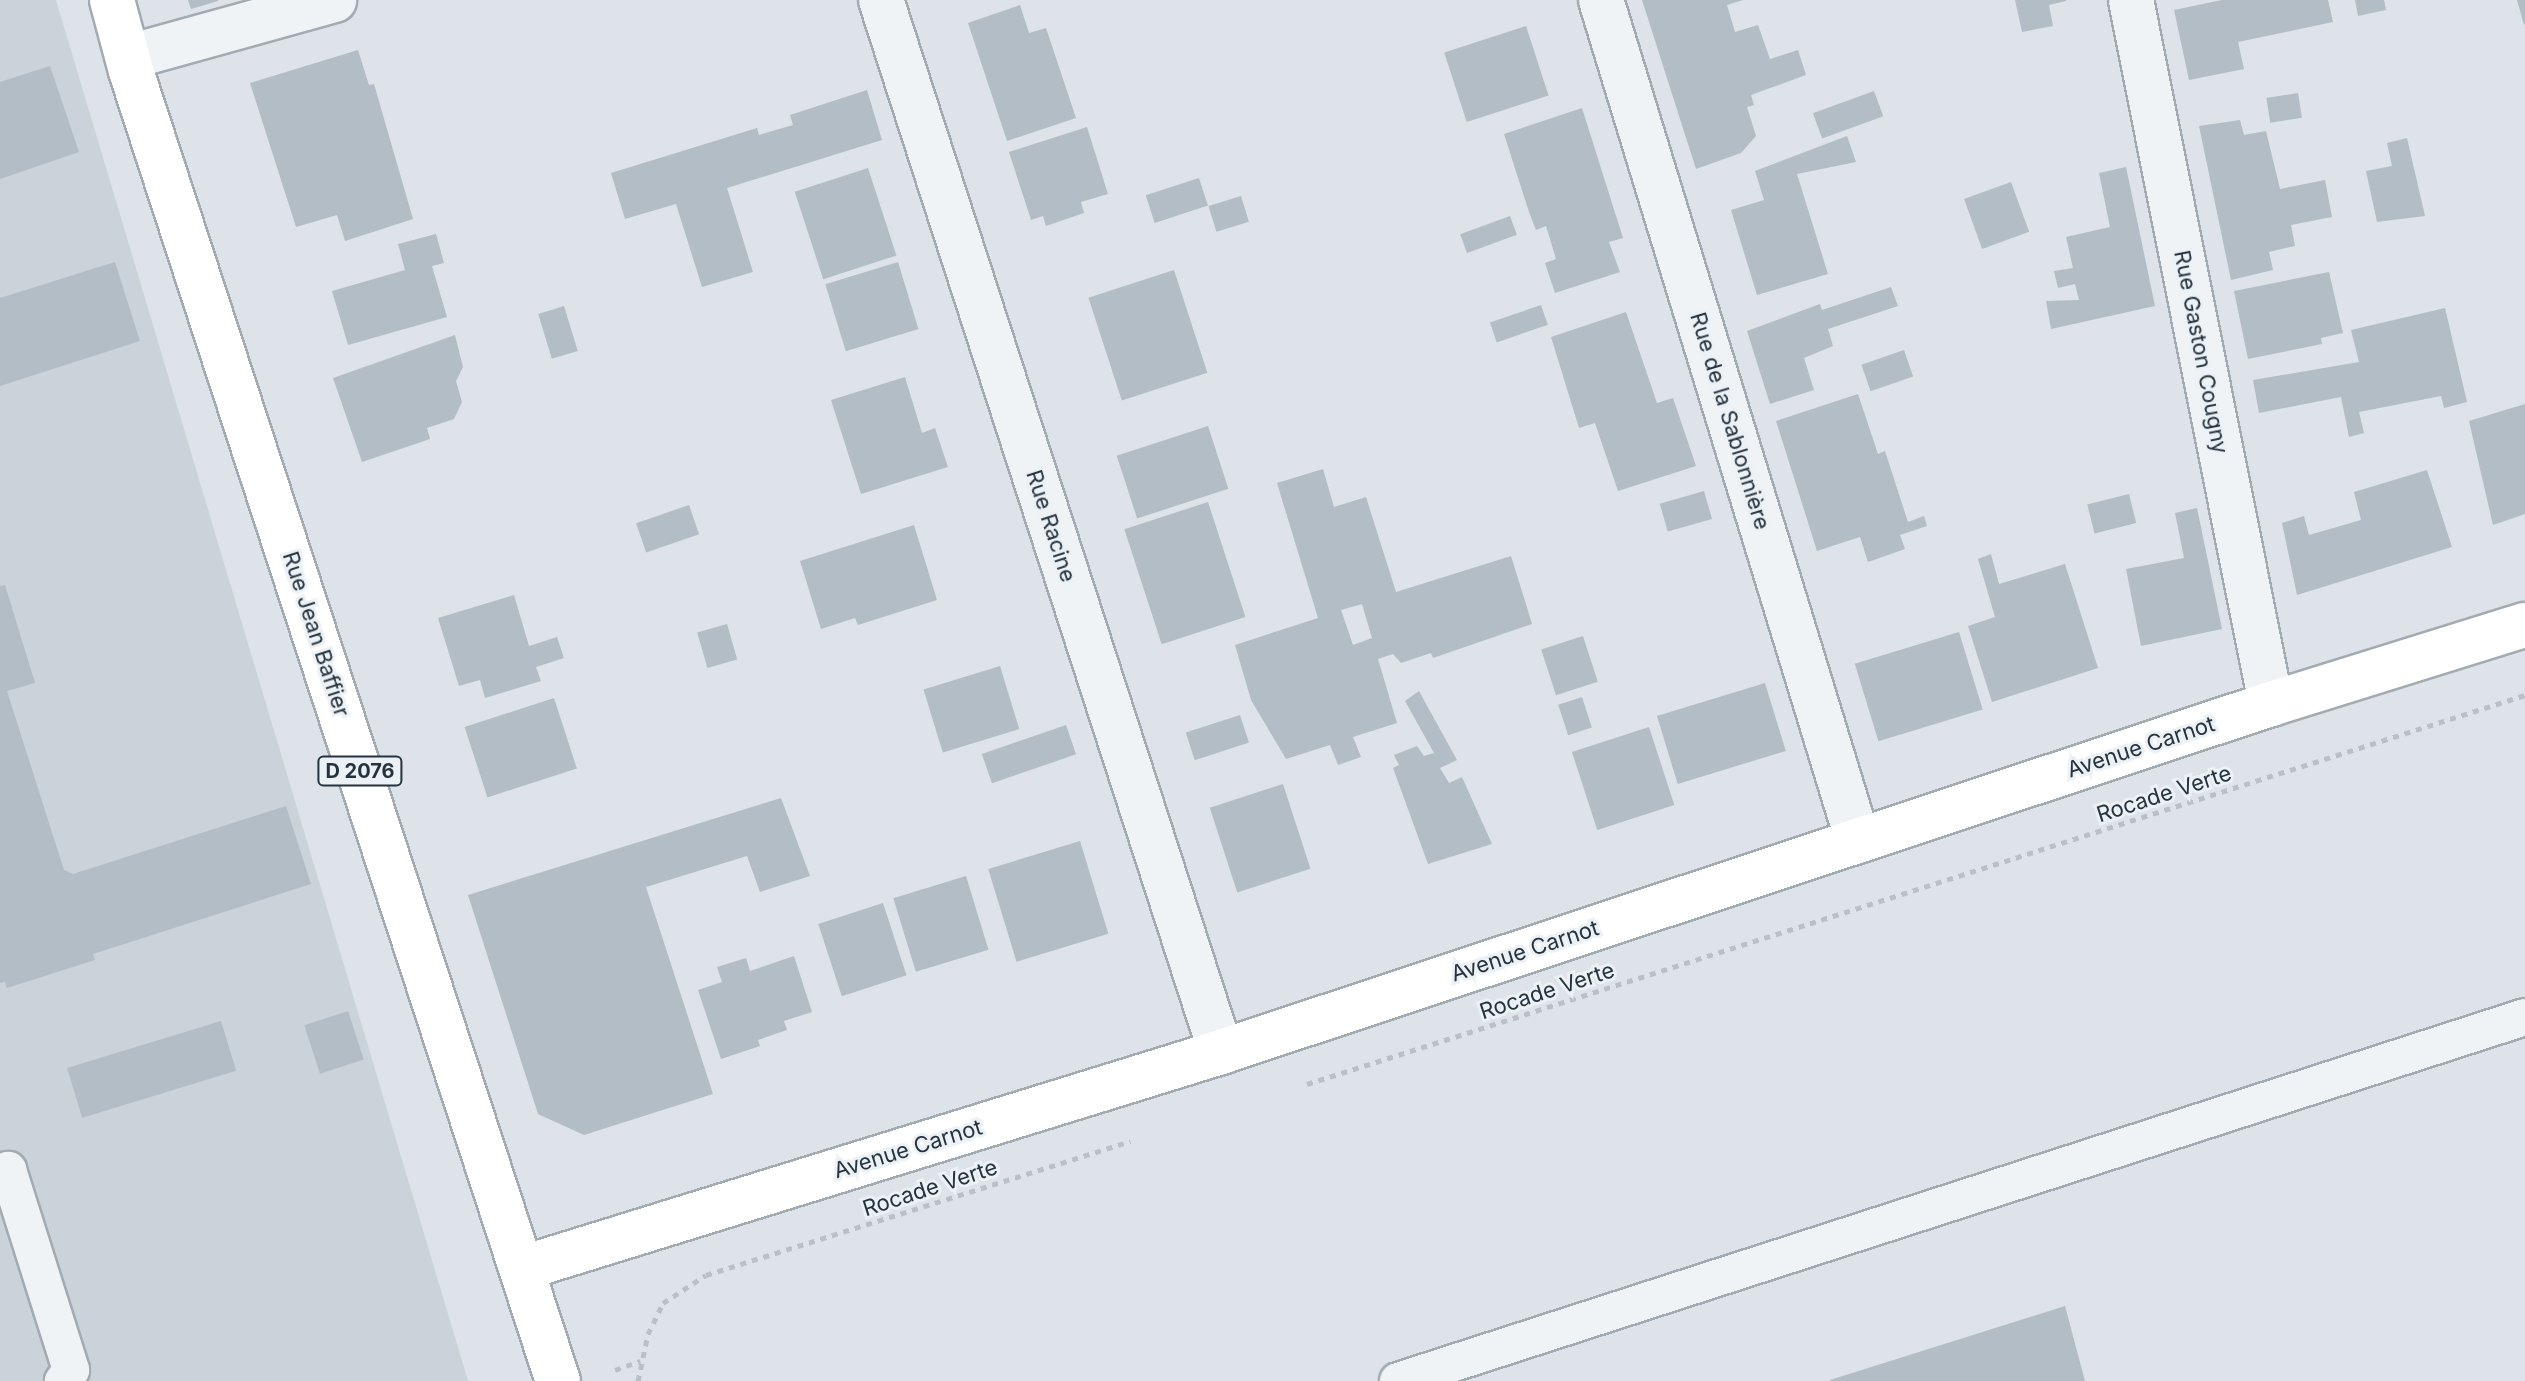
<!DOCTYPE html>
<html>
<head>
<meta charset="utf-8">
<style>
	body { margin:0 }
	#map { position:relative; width:2525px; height:1381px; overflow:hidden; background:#dde3e8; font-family:Inter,sans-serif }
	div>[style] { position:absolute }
	.built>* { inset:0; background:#cad2da }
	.building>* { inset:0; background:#b3bdc5; transform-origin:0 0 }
	.path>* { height:5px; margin-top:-2.5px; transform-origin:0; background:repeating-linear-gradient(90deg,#bac1c6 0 6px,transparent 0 12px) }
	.roads { filter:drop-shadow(2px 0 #a2abb2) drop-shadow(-2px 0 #a2abb2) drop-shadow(0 2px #a2abb2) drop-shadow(0 -2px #a2abb2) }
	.lane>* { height:36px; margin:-18px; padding:0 18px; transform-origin:18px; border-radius:18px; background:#eff3f6 }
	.street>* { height:44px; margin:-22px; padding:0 22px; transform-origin:22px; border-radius:22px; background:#eff3f6 }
	.secondary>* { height:44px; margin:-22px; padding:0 22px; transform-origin:22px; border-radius:22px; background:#fff }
	.primary>* { height:44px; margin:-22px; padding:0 22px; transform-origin:22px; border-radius:22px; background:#fff }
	span { translate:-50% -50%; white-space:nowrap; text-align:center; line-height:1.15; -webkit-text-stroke:6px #ecf1f5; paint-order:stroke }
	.shield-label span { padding:2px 6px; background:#ecf1f5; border:2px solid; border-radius:6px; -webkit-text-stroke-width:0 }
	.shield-label { font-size:20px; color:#25333f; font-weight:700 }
	.street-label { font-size:22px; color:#25333f }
</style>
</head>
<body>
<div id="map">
	<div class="built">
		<i style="clip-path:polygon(0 0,56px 0,468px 1381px,0 1381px)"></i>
	</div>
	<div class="building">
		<i style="clip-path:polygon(188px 0,218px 0,218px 1px,191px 9px)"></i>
		<i style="clip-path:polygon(1642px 0,1743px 0,1727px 5px,1735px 32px,1758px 25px,1770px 59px,1798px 50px,1806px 75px,1751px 95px,1754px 105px,1747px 107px,1756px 136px,1741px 153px,1696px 169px)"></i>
		<i style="clip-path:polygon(2015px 0,2066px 0,2066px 1px,2049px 5px,2053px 26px,2022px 32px)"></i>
		<i style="clip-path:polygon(2222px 0,2328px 0,2333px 22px,2238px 42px,2244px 69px,2189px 80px,2174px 10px)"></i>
		<i style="clip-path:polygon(2355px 0,2384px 0,2386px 10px,2358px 16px)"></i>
		<i style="clip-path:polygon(2517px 0,2525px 0,2525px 24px,2524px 25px)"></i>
		<i style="clip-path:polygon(1020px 5px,1029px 33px,1046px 28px,1076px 118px,1007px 141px,968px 23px)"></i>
		<i style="left:1526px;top:26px;width:73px;height:86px;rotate:72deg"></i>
		<i style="clip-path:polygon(358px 50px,369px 85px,374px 84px,413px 219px,345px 241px,337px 215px,296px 227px,250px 83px)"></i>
		<i style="clip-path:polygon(50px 66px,79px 152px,0 179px,0 82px)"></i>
		<i style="clip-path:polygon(867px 90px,882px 140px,727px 188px,753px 272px,702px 287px,676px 204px,625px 219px,611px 173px,757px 128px,759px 135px,793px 125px,790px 115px)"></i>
		<i style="left:1874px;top:91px;width:27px;height:65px;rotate:70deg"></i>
		<i style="left:2298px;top:93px;width:25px;height:32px;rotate:81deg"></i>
		<i style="clip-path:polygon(1582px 108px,1623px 238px,1609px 242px,1620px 272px,1555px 293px,1545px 263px,1556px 259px,1546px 226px,1536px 230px,1529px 212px,1504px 134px)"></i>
		<i style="clip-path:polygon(2240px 120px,2244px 135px,2266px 131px,2280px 189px,2325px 180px,2332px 217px,2291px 225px,2295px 246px,2269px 252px,2273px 270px,2231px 280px,2199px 126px)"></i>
		<i style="clip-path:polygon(1087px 127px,1108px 194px,1081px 202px,1084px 213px,1046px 226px,1043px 216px,1031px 220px,1009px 152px)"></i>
		<i style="clip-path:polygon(1847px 136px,1856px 162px,1797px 174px,1828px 274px,1757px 295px,1731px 210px,1764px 200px,1755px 171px)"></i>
		<i style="clip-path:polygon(2407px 138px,2425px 216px,2377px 222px,2366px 171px,2392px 166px,2387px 143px)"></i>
		<i style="clip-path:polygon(2126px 167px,2155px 306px,2051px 329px,2046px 301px,2079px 300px,2075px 284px,2058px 288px,2054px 271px,2073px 268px,2066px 237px,2110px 227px,2099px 173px)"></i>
		<i style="left:868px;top:168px;width:92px;height:77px;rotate:72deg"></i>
		<i style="left:1199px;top:178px;width:29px;height:56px;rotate:72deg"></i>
		<i style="left:2011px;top:182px;width:53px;height:50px;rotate:70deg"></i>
		<i style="left:1241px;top:196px;width:27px;height:34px;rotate:73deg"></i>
		<i style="left:1510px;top:216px;width:20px;height:53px;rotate:70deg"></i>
		<i style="clip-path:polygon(436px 234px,444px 263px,432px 266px,447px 317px,348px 345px,332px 291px,405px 270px,398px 244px)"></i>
		<i style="clip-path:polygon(115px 262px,140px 341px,0 386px,0 298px)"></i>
		<i style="left:898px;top:262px;width:70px;height:76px;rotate:73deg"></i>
		<i style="left:1174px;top:270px;width:108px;height:90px;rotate:72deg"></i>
		<i style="clip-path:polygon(2329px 272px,2343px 333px,2321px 338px,2322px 344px,2248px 359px,2234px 291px)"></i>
		<i style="clip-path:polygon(1891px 287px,1898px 306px,1828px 329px,1833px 346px,1804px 358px,1814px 390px,1770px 404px,1747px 331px,1820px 304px,1822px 310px)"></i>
		<i style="left:1541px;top:305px;width:21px;height:54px;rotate:71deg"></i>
		<i style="left:564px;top:306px;width:47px;height:27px;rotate:73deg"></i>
		<i style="clip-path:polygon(2445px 308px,2467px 402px,2444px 408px,2441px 396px,2359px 412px,2364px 433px,2349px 437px,2341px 397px,2259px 413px,2253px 380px,2359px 362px,2351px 330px)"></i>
		<i style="clip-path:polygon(1626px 312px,1657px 403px,1673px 398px,1696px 466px,1618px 491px,1595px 423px,1579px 428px,1551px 337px)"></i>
		<i style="clip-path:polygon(455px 335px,463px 367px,456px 381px,462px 402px,454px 419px,427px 428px,430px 439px,362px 462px,333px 378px)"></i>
		<i style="left:1904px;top:350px;width:28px;height:45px;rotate:71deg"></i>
		<i style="clip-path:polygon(905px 377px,922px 433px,935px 428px,948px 467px,861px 494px,831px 400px)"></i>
		<i style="clip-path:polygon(1858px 394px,1878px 454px,1885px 451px,1908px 522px,1924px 516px,1927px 526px,1900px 535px,1905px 549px,1868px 562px,1860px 537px,1817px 551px,1776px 421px)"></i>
		<i style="clip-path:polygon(2525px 404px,2525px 514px,2493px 525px,2469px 421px)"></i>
		<i style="left:1208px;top:426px;width:66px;height:96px;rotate:72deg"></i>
		<i style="clip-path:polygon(evenodd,1323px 469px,1334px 507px,1366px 497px,1396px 592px,1511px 556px,1532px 624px,1433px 658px,1431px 653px,1401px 663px,1393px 654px,1378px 659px,1397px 723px,1353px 737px,1361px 757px,1338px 765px,1330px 745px,1286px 759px,1251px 700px,1235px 645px,1318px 618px,1277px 483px,1323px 469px,1362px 604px,1372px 638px,1353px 645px,1341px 610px,1362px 604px)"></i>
		<i style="clip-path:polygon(2427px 470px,2452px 547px,2297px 595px,2282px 523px,2304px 516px,2309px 535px,2361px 520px,2354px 492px)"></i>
		<i style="left:1704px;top:491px;width:29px;height:46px;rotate:74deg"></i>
		<i style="left:2129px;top:494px;width:30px;height:43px;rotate:76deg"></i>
		<i style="left:1208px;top:502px;width:121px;height:88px;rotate:72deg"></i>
		<i style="left:689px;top:505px;width:31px;height:56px;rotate:71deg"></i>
		<i style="clip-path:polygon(2197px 508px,2222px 629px,2141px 646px,2126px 569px,2184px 558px,2175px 513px)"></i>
		<i style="clip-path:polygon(914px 525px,937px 600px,858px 625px,855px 618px,821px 629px,800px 561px)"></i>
		<i style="clip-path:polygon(1991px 554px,1999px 584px,2065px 564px,2098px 668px,1992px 702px,1968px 626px,1995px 617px,1978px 559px)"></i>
		<i style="clip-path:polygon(5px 585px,35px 683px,7px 691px,64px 870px,73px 874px,286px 806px,311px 884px,93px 954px,95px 960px,7px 988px,5px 982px,0 983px,0 586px)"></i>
		<i style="clip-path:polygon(514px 595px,529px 646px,557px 637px,564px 658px,536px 667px,541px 681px,485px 698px,480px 680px,459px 686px,438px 618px)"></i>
		<i style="left:727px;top:624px;width:37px;height:31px;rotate:74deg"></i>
		<i style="left:1959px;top:632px;width:81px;height:109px;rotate:73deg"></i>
		<i style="left:1583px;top:636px;width:48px;height:44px;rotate:72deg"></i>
		<i style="left:1000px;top:666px;width:66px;height:80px;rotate:73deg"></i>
		<i style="left:1765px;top:683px;width:71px;height:113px;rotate:73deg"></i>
		<i style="clip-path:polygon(1419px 691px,1457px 760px,1440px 768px,1449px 783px,1462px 777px,1492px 844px,1428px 864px,1393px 768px,1399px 765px,1394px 755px,1417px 746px,1424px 756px,1434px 753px,1405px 701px)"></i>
		<i style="left:1582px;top:697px;width:32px;height:25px;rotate:72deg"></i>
		<i style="left:554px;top:698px;width:74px;height:94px;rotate:72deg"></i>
		<i style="left:1240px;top:715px;width:29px;height:57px;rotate:72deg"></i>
		<i style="left:1066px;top:725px;width:31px;height:89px;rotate:71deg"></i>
		<i style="left:1649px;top:727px;width:82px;height:81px;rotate:72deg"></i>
		<i style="left:1283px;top:784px;width:89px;height:77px;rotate:72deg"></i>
		<i style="clip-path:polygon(781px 798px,810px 876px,760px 892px,747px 856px,646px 887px,713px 1094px,584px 1135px,538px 1114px,468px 895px)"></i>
		<i style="left:1080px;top:841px;width:97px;height:96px;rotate:73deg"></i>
		<i style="left:966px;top:876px;width:77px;height:76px;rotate:73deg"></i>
		<i style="left:883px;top:903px;width:76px;height:68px;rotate:72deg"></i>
		<i style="clip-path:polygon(794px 956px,812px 1012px,784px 1021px,787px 1030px,758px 1040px,760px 1046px,721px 1059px,698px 990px,722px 982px,717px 967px,746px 958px,750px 971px)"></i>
		<i style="left:348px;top:1011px;width:51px;height:46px;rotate:72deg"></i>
		<i style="left:221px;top:1021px;width:52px;height:161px;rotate:73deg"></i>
		<i style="clip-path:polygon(2065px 1306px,2085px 1381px,1830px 1381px,1830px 1380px)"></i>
	</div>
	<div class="path">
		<i style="left:1307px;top:1084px;width:1279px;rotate:-17.71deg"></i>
		<i style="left:615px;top:1370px;width:27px;rotate:-20deg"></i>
		<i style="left:638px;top:1381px;width:48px;rotate:-78deg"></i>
		<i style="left:648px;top:1334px;width:34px;rotate:-64deg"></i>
		<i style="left:663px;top:1303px;width:51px;rotate:-33.1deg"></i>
		<i style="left:706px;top:1275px;width:445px;rotate:-17.5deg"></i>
	</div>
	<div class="roads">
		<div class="lane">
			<i style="left:0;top:1173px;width:9px;rotate:-21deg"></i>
			<i style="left:8px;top:1170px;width:210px;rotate:72.5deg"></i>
			<i style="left:71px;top:1370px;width:14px;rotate:126deg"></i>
			<i style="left:1398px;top:1381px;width:1184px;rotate:-17.9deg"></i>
		</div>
		<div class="street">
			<i style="left:881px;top:0;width:1106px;rotate:72.09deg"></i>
			<i style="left:1601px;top:0;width:879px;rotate:73.01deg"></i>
			<i style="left:2131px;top:0;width:718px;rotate:78.75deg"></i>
			<i style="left:129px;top:57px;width:213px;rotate:-15.5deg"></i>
		</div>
		<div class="secondary">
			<i style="left:523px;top:1268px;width:731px;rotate:-17.19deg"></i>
			<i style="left:1221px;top:1052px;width:1106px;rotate:-18.34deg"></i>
			<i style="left:2271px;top:704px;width:266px;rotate:-17.3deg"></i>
		</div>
		<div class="primary">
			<i style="left:112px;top:0;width:73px;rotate:75deg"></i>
			<i style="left:131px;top:71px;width:1378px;rotate:71.95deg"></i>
		</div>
	</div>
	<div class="shield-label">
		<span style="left:360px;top:771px">D 2076</span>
	</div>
	<div class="street-label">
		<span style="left:2201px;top:352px;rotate:79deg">Rue Gaston Cougny</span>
		<span style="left:1730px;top:421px;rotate:73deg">Rue de la Sablonnière</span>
		<span style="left:1051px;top:526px;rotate:72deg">Rue Racine</span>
		<span style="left:316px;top:634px;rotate:72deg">Rue Jean Baffier</span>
		<span style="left:2141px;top:747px;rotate:-18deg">Avenue Carnot</span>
		<span style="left:2164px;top:794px;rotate:-18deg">Rocade Verte</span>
		<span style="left:1525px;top:951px;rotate:-18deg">Avenue Carnot</span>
		<span style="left:1547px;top:991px;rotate:-18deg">Rocade Verte</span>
		<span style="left:908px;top:1149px;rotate:-17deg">Avenue Carnot</span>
		<span style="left:930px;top:1188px;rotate:-18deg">Rocade Verte</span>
	</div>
</div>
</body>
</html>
